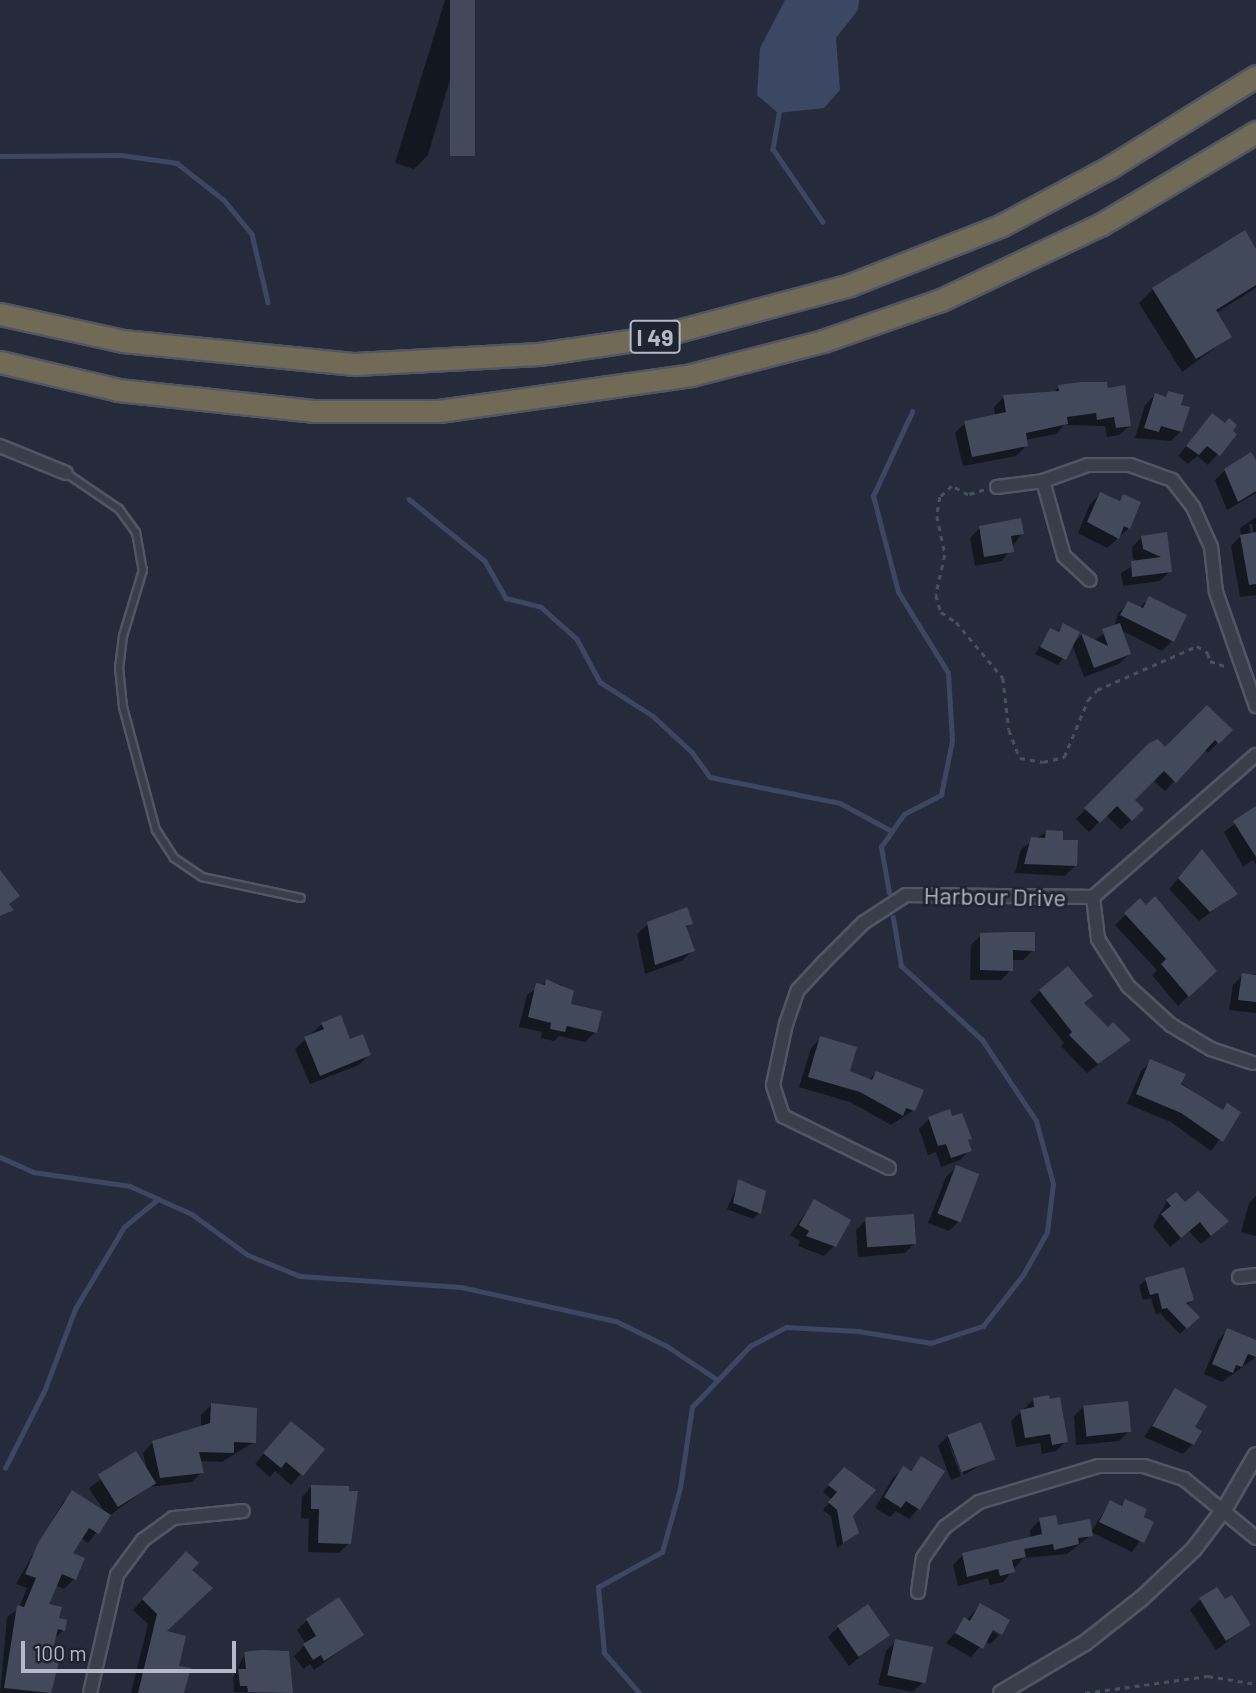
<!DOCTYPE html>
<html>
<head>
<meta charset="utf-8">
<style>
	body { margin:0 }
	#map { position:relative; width:1256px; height:1693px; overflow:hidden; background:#252b3b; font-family:Barlow,sans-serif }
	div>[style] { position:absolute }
	.water>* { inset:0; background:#3c4763 }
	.shadow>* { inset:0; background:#0007 }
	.stream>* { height:4.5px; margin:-2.25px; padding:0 2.25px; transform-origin:2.25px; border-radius:2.25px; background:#3c4763 }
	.building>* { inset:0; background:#42495a; transform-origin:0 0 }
	.path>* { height:2.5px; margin-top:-1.25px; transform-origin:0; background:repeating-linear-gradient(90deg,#455359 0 5px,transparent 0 10px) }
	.roads { filter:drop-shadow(2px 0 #515663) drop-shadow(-2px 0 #515663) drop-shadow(0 2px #515663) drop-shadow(0 -2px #515663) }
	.service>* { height:6px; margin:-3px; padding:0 3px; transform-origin:3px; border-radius:3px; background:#393e4b }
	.minor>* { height:12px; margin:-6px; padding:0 6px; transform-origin:6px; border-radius:6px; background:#393e4b }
	.tertiary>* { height:14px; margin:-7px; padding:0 7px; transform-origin:7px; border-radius:7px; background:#393e4b }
	.motorway>* { height:21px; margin:-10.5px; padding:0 10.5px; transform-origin:10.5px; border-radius:10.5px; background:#706a57 }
	span { translate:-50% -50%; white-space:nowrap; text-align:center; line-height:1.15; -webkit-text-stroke:6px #1e2330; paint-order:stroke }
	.shield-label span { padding:2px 5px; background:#1e2330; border:2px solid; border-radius:5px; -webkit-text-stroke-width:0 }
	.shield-label { font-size:23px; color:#b5b9c7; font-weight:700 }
	.street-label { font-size:24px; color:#b5b9c7 }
	.scale { position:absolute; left:21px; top:1641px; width:215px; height:32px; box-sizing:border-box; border:4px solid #b5b9c7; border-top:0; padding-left:9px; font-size:21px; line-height:24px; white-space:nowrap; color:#b5b9c7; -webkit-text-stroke:5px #1e2330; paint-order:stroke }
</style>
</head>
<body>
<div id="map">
	<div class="water">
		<i style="clip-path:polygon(785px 0,859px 0,858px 10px,836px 38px,840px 90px,824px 108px,778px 113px,757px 95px,760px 48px)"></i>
	</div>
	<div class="shadow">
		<i style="clip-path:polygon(445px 0,473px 0,428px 155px,414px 169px,395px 163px)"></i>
		<i style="clip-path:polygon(1256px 253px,1256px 288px,1216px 313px,1230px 337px,1182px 372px,1139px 303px,1153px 289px)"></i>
		<i style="clip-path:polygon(1059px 387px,1130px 425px,1119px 435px,1107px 437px,1105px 426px,1064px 425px,1056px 434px,1025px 440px,1026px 446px,1016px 456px,963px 466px,955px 433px,965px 423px,995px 416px,994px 407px,1004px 397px,1053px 393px)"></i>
		<i style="clip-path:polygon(1169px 393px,1179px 406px,1181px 431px,1171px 441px,1135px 438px,1145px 405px,1155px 395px,1164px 398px)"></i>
		<i style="clip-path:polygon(1212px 415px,1235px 434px,1208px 465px,1197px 456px,1188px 464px,1178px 456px)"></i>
		<i style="clip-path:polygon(1256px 464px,1256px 493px,1227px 510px,1215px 480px,1225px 470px)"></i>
		<i style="clip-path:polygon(1100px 494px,1118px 502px,1123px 496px,1129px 528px,1107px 548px,1078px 533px,1090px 504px)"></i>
		<i style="clip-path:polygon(evenodd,1256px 517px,1256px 595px,1240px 597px,1231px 546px,1241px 536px,1240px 528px,1256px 517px,1249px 524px,1252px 524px,1255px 541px,1252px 542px,1249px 524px)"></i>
		<i style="clip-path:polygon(980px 528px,1022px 533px,1002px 561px,975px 566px,970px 538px)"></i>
		<i style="clip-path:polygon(1166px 534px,1170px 571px,1160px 581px,1123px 586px,1121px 573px,1139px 562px,1133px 559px,1132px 547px,1142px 537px)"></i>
		<i style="clip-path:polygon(1150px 598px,1172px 641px,1162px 651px,1121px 630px,1129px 654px,1119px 664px,1084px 677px,1072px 644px,1058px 665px,1035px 654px,1050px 630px,1056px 633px,1063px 626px,1073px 643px,1082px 635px,1093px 641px,1114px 627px,1118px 613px,1128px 603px,1139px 608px)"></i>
		<i style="clip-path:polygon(1230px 730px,1208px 753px,1204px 749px,1165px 791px,1153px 780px,1133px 800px,1142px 809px,1121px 830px,1106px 815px,1089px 832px,1076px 819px,1150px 745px,1165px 749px)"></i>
		<i style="clip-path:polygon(1256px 808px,1256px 865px,1253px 860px,1243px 867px,1224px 832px)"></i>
		<i style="clip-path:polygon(1046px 832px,1061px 841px,1075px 866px,1065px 876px,1015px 873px,1021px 849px)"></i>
		<i style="clip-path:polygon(1202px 851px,1235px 894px,1199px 921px,1169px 889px)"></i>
		<i style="clip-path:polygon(1140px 901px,1214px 971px,1178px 1006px,1152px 975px,1157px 970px,1115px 925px)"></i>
		<i style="clip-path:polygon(648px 924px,691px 924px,685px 929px,693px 950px,683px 960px,645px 974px,637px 934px)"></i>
		<i style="clip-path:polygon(981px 935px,1033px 950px,1023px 960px,1011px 960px,1011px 970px,1001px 980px,970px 980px,971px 945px)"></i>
		<i style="clip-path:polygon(1256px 974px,1256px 1013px,1229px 1010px,1233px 985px,1243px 975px)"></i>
		<i style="clip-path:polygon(547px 981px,562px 985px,569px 1005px,595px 1032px,585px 1042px,559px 1036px,554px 1041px,541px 1038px,542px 1032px,519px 1027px,527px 995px)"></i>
		<i style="clip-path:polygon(1040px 991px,1083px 1004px,1108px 1029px,1129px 1040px,1087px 1073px,1061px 1046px,1064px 1043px,1030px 1001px)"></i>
		<i style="clip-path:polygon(322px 1024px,369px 1055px,359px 1065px,310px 1084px,295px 1049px)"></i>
		<i style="clip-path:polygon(821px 1038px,848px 1072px,869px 1080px,876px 1073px,914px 1110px,891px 1125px,850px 1102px,799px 1087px,811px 1048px)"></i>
		<i style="clip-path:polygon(1151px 1061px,1222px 1112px,1239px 1113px,1211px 1151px,1171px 1122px,1127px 1104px,1141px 1071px)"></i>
		<i style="clip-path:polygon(929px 1119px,970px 1150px,960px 1160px,941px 1167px,936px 1152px,928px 1155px,919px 1129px)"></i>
		<i style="clip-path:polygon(956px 1167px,977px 1175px,959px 1221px,949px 1231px,928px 1223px,946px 1177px)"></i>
		<i style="clip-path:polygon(739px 1181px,759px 1213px,753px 1219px,727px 1209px)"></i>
		<i style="clip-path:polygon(1256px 1196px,1256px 1236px,1241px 1232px,1249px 1203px)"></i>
		<i style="clip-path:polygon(814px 1201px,834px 1246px,824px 1256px,798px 1246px,800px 1241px,790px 1235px)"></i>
		<i style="clip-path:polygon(1167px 1201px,1217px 1231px,1201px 1244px,1189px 1231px,1170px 1247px,1153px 1226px)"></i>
		<i style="clip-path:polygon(866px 1220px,915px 1243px,905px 1253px,858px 1257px,856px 1230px)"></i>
		<i style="clip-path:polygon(1183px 1269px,1192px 1300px,1187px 1306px,1197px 1317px,1180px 1334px,1160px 1313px,1156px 1315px,1151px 1298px,1143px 1300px,1139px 1286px,1146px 1280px)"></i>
		<i style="clip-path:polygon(1228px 1330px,1256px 1342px,1256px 1357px,1222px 1382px,1204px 1374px,1218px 1340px)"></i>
		<i style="clip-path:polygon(1175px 1390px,1193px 1444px,1183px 1454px,1144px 1437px)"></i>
		<i style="clip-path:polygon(1033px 1400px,1066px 1441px,1056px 1451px,1042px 1454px,1040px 1443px,1016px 1447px,1011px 1421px)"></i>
		<i style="clip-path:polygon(211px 1405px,254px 1442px,222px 1462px,200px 1461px,202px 1472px,192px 1482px,149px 1487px,110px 1515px,88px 1543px,81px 1538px,71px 1554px,74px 1579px,64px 1589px,55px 1585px,47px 1605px,63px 1630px,53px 1640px,48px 1661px,57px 1663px,49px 1693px,0 1693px,7px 1617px,19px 1608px,27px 1588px,16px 1584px,63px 1502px,73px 1492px,106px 1514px,89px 1488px,135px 1454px,147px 1470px,143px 1453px,153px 1442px,201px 1427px,201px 1415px)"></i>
		<i style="clip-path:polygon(1084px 1406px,1129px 1431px,1119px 1441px,1076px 1445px,1074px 1416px)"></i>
		<i style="clip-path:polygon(281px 1433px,322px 1450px,291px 1485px,275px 1471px,270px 1477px,255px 1464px)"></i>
		<i style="clip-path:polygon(948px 1436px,992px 1458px,964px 1475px,947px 1439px,961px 1476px,951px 1480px,938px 1446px)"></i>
		<i style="clip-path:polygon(921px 1458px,942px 1472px,918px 1509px,909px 1519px,896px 1511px,890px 1517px,875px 1508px,893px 1478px,903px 1468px,909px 1472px)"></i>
		<i style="clip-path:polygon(838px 1475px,857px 1481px,860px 1478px,874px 1490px,851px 1515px,857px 1532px,837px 1548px,831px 1516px,823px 1510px,832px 1500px,823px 1492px)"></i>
		<i style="clip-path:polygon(312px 1486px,349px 1543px,339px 1553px,308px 1552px,309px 1519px,301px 1518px,302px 1497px)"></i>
		<i style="clip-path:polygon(1125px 1501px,1152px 1523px,1132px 1552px,1091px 1532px,1110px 1502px,1119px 1507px)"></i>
		<i style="clip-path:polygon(1040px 1520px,1091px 1535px,1067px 1554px,1023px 1558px,1003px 1582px,990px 1585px,988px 1578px,958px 1586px,953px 1565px,963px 1555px,1031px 1539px,1030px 1530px)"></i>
		<i style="clip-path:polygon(176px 1563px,164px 1632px,177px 1667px,189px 1670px,184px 1693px,131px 1693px,148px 1624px,133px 1610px)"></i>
		<i style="clip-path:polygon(1200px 1600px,1225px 1602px,1249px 1625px,1216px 1650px,1190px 1610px)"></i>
		<i style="clip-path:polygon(980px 1605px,1008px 1621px,1000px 1634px,985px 1627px,999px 1635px,990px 1644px,985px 1641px,971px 1657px,946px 1643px)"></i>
		<i style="clip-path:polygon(307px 1620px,362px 1635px,314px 1670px,310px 1664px,303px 1669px,294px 1656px,306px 1644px,297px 1630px)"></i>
		<i style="clip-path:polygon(838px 1627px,888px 1634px,849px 1666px,828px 1637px)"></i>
		<i style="clip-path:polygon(896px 1641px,923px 1682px,913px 1692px,878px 1685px,886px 1651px)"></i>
		<i style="clip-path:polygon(288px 1652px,291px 1693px,234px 1692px,233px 1678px,245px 1653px)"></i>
	</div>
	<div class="stream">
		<i style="left:780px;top:109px;width:41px;rotate:99.9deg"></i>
		<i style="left:773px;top:149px;width:88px;rotate:55.6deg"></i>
		<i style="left:0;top:156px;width:121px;rotate:-0.5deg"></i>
		<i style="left:121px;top:155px;width:57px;rotate:8.1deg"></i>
		<i style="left:177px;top:163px;width:60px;rotate:38.2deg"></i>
		<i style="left:224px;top:200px;width:44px;rotate:50.5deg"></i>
		<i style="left:252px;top:234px;width:70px;rotate:76.8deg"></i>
		<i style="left:409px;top:499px;width:98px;rotate:39.2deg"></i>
		<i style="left:485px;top:561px;width:43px;rotate:60.4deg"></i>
		<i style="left:506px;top:598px;width:36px;rotate:14deg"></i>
		<i style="left:541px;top:607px;width:48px;rotate:41.6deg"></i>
		<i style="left:577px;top:639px;width:49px;rotate:61.9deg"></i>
		<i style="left:600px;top:682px;width:63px;rotate:32.7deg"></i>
		<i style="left:653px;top:716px;width:53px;rotate:42.7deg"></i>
		<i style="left:692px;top:752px;width:31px;rotate:54deg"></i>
		<i style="left:710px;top:777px;width:133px;rotate:11.3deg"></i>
		<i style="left:840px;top:803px;width:59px;rotate:28.3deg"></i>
		<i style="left:889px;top:893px;width:47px;rotate:-99.9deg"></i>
		<i style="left:881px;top:847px;width:40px;rotate:-55.1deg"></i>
		<i style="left:904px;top:814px;width:42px;rotate:-27.2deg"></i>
		<i style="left:941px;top:795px;width:55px;rotate:-78.5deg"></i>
		<i style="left:952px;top:741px;width:68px;rotate:-93.4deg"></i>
		<i style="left:948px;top:673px;width:95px;rotate:-121.7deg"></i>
		<i style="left:898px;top:592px;width:99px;rotate:-104.6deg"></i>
		<i style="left:873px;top:496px;width:93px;rotate:-65.1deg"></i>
		<i style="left:0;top:1157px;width:36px;rotate:24deg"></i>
		<i style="left:33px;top:1172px;width:98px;rotate:8.2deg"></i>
		<i style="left:130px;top:1186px;width:68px;rotate:24.3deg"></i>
		<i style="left:192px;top:1214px;width:69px;rotate:36.2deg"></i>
		<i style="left:248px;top:1255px;width:56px;rotate:22deg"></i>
		<i style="left:300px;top:1276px;width:161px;rotate:3.9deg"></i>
		<i style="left:461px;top:1287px;width:159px;rotate:12.4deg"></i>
		<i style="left:616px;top:1321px;width:57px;rotate:26.1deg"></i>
		<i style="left:667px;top:1346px;width:61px;rotate:33.7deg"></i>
		<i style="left:5px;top:1468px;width:89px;rotate:-63.1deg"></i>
		<i style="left:45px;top:1389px;width:85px;rotate:-69.4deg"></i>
		<i style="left:75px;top:1309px;width:96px;rotate:-59.1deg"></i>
		<i style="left:124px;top:1227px;width:44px;rotate:-39.5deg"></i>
		<i style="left:639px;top:1693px;width:53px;rotate:-131.2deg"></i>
		<i style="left:604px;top:1653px;width:66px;rotate:-95.2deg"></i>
		<i style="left:598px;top:1587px;width:73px;rotate:-28.7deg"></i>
		<i style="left:662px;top:1552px;width:66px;rotate:-74.3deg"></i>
		<i style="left:680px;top:1488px;width:82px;rotate:-81.6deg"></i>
		<i style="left:692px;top:1407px;width:84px;rotate:-46.4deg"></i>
		<i style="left:750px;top:1346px;width:41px;rotate:-27.8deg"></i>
		<i style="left:786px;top:1327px;width:72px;rotate:3.2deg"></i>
		<i style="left:858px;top:1331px;width:74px;rotate:9.3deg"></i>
		<i style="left:931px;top:1343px;width:55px;rotate:-18.1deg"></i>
		<i style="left:983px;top:1326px;width:65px;rotate:-51.9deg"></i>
		<i style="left:1023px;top:1275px;width:49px;rotate:-60.8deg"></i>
		<i style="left:1047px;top:1232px;width:48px;rotate:-82.9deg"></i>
		<i style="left:1053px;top:1184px;width:65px;rotate:-105.1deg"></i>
		<i style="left:1036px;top:1121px;width:97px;rotate:-123.7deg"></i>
		<i style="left:982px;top:1040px;width:110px;rotate:-137.6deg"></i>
		<i style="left:901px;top:966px;width:49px;rotate:-99.5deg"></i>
	</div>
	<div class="building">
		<i style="left:450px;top:0;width:25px;height:156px"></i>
		<i style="clip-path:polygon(1245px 230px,1256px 249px,1256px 285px,1216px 310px,1232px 337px,1196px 359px,1152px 288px)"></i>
		<i style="clip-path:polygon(1081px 382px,1107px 382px,1108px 388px,1125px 385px,1131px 426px,1116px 428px,1114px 417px,1097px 420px,1096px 413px,1067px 417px,1068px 424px,1026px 433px,1028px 446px,972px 457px,964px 421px,1006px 412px,1003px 395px,1059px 391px,1058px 385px)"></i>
		<i style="clip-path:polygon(1168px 391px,1184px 395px,1181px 405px,1190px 407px,1182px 432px,1161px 426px,1159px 432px,1144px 428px,1155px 393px,1166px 397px)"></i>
		<i style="clip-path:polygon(1212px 413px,1225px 423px,1229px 418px,1237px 425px,1233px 431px,1237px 434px,1220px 456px,1207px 446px,1199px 455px,1186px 446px)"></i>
		<i style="clip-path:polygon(1251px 452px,1256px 460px,1256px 491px,1238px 502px,1224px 469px)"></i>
		<i style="clip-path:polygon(1100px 492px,1120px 501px,1123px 494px,1141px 502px,1130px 529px,1124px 526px,1119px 539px,1087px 522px)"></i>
		<i style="clip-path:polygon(1021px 518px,1024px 534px,1011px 536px,1014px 552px,984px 557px,979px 526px)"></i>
		<i style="clip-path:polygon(1167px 532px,1172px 572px,1132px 577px,1131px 561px,1161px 557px,1143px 549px,1141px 536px)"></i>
		<i style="clip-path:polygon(1256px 532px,1256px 584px,1249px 585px,1240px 535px)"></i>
		<i style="clip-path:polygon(1149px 596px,1187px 615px,1174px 642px,1120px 615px,1128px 601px,1143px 608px)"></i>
		<i style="clip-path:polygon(1063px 623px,1080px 632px,1066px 660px,1040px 647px,1050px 628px,1059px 632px)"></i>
		<i style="clip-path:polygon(1120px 623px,1131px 654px,1094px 668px,1081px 633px,1108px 646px,1102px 629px)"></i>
		<i style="clip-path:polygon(1207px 705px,1233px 730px,1219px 744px,1215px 740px,1176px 783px,1164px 771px,1135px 800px,1144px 809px,1132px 821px,1117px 806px,1100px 823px,1084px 808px,1149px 743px,1158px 739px,1165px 747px)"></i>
		<i style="clip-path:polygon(1256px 806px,1256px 857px,1233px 821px)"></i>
		<i style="clip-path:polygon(1046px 830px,1063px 831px,1063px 840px,1078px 840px,1077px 866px,1024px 864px,1031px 837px,1045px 838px)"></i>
		<i style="clip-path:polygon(1202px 849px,1238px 894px,1210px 912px,1178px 878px)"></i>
		<i style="clip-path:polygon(0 870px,20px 896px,9px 904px,14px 910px,0 916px)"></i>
		<i style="clip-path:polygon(1155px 896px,1217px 971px,1189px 997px,1161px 964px,1166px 959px,1124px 913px,1140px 898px,1146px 905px)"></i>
		<i style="clip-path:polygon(687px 907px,693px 924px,686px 926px,695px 951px,655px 965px,647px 922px)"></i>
		<i style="clip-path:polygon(1009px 932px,1035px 932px,1035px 951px,1013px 950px,1013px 971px,980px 970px,980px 933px)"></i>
		<i style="clip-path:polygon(1068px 966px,1093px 996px,1084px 1003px,1108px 1027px,1113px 1022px,1131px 1040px,1098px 1064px,1069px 1035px,1072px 1032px,1039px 990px)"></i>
		<i style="clip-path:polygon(1242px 973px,1256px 975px,1256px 1002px,1238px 1000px)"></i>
		<i style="clip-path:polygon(546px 979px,574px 991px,571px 1004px,602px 1011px,597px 1033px,567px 1026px,565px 1032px,550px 1029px,551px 1023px,528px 1017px,536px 983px,545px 985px)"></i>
		<i style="clip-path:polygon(341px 1015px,350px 1039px,363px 1034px,371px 1055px,320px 1076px,304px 1037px,324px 1029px,321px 1023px)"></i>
		<i style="clip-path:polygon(820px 1036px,857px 1047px,850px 1071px,872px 1080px,876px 1071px,924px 1090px,915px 1111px,906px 1108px,903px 1116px,860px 1092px,808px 1077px)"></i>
		<i style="clip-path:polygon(1150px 1059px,1186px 1074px,1181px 1084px,1223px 1110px,1227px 1103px,1241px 1112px,1223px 1142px,1181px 1113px,1136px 1094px)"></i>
		<i style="clip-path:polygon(950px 1109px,952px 1116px,962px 1113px,972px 1139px,968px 1140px,972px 1151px,951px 1158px,946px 1144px,938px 1146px,928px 1117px)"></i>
		<i style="left:956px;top:1165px;width:25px;height:52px;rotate:21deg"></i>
		<i style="clip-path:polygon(738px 1179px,766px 1191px,761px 1214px,733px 1203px)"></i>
		<i style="clip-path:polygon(1198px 1191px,1229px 1221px,1211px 1236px,1200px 1222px,1181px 1238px,1161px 1214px,1171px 1206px,1166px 1200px,1176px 1192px,1185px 1202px)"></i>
		<i style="clip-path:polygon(814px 1199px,851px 1220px,836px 1247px,806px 1236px,809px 1231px,799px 1225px)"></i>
		<i style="left:914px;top:1214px;width:30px;height:49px;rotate:86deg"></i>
		<i style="clip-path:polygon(1184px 1267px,1194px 1300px,1186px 1303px,1200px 1317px,1187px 1329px,1167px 1308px,1162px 1309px,1158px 1293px,1150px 1295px,1145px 1278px)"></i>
		<i style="clip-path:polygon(1227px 1328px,1256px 1340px,1256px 1357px,1248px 1354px,1242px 1367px,1236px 1365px,1233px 1373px,1212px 1364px)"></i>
		<i style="clip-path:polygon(1175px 1388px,1207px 1406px,1195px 1427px,1202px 1431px,1194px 1445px,1152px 1426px)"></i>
		<i style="clip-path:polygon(1049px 1395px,1050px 1399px,1060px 1397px,1068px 1442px,1052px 1445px,1050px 1434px,1025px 1438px,1020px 1410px,1034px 1407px,1033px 1398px)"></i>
		<i style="left:1128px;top:1401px;width:31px;height:45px;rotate:84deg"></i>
		<i style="clip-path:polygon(211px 1403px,257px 1408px,256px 1443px,234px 1442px,234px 1453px,199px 1452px,204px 1473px,160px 1478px,152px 1441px,210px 1423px)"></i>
		<i style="clip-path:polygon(291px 1421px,325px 1449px,303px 1476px,286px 1462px,281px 1468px,263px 1453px)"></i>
		<i style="left:981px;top:1422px;width:40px;height:36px;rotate:69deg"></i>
		<i style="left:136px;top:1451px;width:38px;height:45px;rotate:58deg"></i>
		<i style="clip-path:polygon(921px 1456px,945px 1471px,920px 1510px,906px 1501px,901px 1508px,884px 1497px,903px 1466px,911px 1471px)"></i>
		<i style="clip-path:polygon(844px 1467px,876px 1490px,853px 1516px,859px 1533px,843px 1543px,837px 1510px,828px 1502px,837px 1492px,828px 1485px)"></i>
		<i style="clip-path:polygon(311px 1485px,349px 1486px,349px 1491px,358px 1491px,351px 1544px,318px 1543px,319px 1509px,311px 1509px)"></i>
		<i style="clip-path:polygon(72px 1490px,111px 1515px,99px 1534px,89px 1528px,73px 1553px,85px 1558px,76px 1580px,62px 1574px,49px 1604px,62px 1607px,59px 1618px,67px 1620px,65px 1631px,58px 1629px,50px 1660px,59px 1662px,51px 1693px,4px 1688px,17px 1605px,24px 1607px,36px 1578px,25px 1574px,38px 1543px)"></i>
		<i style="clip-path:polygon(1125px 1499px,1147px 1509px,1144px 1517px,1154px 1522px,1144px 1543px,1099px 1522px,1110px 1500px,1122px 1506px)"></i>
		<i style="clip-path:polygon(1056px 1515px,1058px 1525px,1090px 1519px,1093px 1536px,1078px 1538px,1079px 1544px,1054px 1550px,1053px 1544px,1024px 1549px,1026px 1557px,1012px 1560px,1015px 1572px,1000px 1576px,998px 1569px,967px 1577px,962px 1553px,1042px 1534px,1039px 1518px)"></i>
		<i style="clip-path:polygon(186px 1551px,199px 1563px,192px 1570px,213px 1588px,167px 1631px,186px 1636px,179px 1666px,191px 1668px,184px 1693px,138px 1693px,157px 1614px,142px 1599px)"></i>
		<i style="clip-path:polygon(1217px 1587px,1225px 1599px,1232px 1595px,1251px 1625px,1226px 1641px,1199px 1598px)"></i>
		<i style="clip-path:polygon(339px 1597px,364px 1635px,324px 1661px,321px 1655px,313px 1660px,303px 1644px,316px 1636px,306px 1619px)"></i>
		<i style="clip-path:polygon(980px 1603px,1010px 1620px,1002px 1635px,993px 1630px,983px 1649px,955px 1633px,964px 1617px,970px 1621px)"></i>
		<i style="left:868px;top:1604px;width:38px;height:38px;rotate:55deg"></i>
		<i style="left:895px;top:1639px;width:39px;height:37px;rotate:12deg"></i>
		<i style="clip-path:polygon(261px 1650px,289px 1651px,293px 1693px,248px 1692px,247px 1686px,240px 1686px,238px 1669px,246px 1669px,244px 1652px)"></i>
	</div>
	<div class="path">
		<i style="left:984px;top:490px;width:17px;rotate:163deg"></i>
		<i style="left:968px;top:495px;width:18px;rotate:-151deg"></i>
		<i style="left:952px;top:486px;width:16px;rotate:137deg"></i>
		<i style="left:940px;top:497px;width:19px;rotate:99deg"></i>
		<i style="left:937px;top:516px;width:40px;rotate:78deg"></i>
		<i style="left:945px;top:555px;width:41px;rotate:102.7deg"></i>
		<i style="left:936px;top:595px;width:18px;rotate:74deg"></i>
		<i style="left:941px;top:612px;width:18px;rotate:34deg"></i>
		<i style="left:956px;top:622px;width:73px;rotate:50deg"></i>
		<i style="left:1003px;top:678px;width:52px;rotate:83.4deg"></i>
		<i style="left:1009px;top:730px;width:30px;rotate:69deg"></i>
		<i style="left:1020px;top:758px;width:23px;rotate:10deg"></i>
		<i style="left:1043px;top:762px;width:22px;rotate:-13deg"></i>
		<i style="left:1064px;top:757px;width:62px;rotate:-67.2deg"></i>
		<i style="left:1088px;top:700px;width:13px;rotate:-48deg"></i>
		<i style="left:1097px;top:690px;width:109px;rotate:-23.7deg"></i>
		<i style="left:1197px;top:646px;width:13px;rotate:32deg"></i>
		<i style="left:1208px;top:653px;width:8px;rotate:76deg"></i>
		<i style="left:1210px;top:661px;width:18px;rotate:19deg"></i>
		<i style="left:1085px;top:1693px;width:124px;rotate:-7.9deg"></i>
		<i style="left:1208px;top:1676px;width:49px;rotate:9.5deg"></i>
	</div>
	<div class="roads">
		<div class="service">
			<i style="left:66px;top:473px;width:64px;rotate:34.2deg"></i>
			<i style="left:119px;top:509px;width:29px;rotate:54deg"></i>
			<i style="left:136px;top:532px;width:39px;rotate:80deg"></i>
			<i style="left:143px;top:570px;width:69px;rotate:106.9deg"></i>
			<i style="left:123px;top:636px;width:31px;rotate:97deg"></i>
			<i style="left:119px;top:667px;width:40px;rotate:84.3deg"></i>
			<i style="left:123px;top:707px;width:127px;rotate:75deg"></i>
			<i style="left:156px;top:830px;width:33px;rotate:57deg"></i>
			<i style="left:174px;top:858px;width:34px;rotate:34deg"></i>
			<i style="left:202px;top:877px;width:101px;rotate:12deg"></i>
		</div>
		<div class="minor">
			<i style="left:0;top:446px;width:71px;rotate:22.2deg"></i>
			<i style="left:1043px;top:481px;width:78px;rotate:74.4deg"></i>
			<i style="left:1064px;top:556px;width:35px;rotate:43deg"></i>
			<i style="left:997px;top:487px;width:46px;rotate:-7.4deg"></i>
			<i style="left:1043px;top:481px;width:48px;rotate:-19.6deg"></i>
			<i style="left:1088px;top:465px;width:42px"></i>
			<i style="left:1130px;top:465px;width:45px;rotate:19.7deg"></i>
			<i style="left:1172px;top:480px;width:34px;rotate:52deg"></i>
			<i style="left:1193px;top:507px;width:44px;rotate:65.8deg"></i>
			<i style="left:1211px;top:547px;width:45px;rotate:83.7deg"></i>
			<i style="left:1216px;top:592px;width:121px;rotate:70.7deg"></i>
			<i style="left:1093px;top:897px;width:42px;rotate:83.2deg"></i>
			<i style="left:1098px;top:939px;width:56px;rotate:57.4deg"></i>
			<i style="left:1128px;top:986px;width:58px;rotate:42.2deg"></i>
			<i style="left:1171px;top:1025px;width:47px;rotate:31deg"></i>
			<i style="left:1211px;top:1049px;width:44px;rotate:18.4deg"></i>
			<i style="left:889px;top:1168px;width:118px;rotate:-153.9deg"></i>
			<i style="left:783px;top:1116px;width:33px;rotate:-108deg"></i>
			<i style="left:773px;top:1085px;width:62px;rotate:-78deg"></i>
			<i style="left:786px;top:1024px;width:36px;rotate:-71deg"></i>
			<i style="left:798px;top:990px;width:37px;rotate:-47deg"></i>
			<i style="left:823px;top:963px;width:57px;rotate:-45deg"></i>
			<i style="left:863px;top:923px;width:51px;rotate:-33.1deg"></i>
			<i style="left:906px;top:895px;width:187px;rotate:0.6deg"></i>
			<i style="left:1093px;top:897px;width:216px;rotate:-41.1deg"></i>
			<i style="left:1239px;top:1277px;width:17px;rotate:-7deg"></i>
			<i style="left:918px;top:1592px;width:34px;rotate:-82deg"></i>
			<i style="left:923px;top:1558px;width:38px;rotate:-55deg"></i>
			<i style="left:945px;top:1527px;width:42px;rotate:-36.3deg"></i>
			<i style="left:979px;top:1502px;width:124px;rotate:-16.8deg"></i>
			<i style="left:1098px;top:1466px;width:46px"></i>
			<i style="left:1144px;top:1466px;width:42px;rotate:18deg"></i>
			<i style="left:1184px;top:1479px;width:93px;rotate:39.3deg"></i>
			<i style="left:90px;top:1693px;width:121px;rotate:-77.1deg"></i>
			<i style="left:117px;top:1575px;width:44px;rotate:-53.4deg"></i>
			<i style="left:143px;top:1540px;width:37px;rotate:-36deg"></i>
			<i style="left:173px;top:1518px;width:70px;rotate:-5.7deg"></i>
		</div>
		<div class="tertiary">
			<i style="left:1001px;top:1693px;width:98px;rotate:-30.8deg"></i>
			<i style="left:1085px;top:1643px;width:73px;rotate:-38.3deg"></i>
			<i style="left:1142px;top:1598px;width:71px;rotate:-43.3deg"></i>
			<i style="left:1194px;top:1549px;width:51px;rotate:-52.9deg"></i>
			<i style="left:1225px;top:1508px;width:61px;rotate:-59.7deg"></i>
		</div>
		<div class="motorway">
			<i style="left:0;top:314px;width:126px;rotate:12.4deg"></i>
			<i style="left:123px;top:341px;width:233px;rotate:5.7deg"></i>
			<i style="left:355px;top:364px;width:184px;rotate:-3.1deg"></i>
			<i style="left:539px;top:354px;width:117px;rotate:-8.3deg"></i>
			<i style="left:655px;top:337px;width:202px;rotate:-14.9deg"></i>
			<i style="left:850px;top:285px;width:163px;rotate:-21.5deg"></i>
			<i style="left:1002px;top:225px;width:123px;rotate:-28.2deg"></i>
			<i style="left:1110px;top:167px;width:172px;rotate:-31.9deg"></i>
			<i style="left:0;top:362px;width:121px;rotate:13.3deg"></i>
			<i style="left:118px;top:390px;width:196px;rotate:6.1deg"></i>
			<i style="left:313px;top:411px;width:126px"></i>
			<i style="left:439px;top:411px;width:255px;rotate:-8.1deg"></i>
			<i style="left:691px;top:375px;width:136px;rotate:-14.4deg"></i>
			<i style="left:823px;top:341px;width:125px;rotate:-19.2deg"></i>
			<i style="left:941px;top:300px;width:176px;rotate:-25.3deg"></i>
			<i style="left:1100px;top:225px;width:182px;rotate:-30.8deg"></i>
		</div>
	</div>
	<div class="shield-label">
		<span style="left:655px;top:337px">I 49</span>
	</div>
	<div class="street-label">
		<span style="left:995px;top:896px;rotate:1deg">Harbour Drive</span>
	</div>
	<div class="scale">100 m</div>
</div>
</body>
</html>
